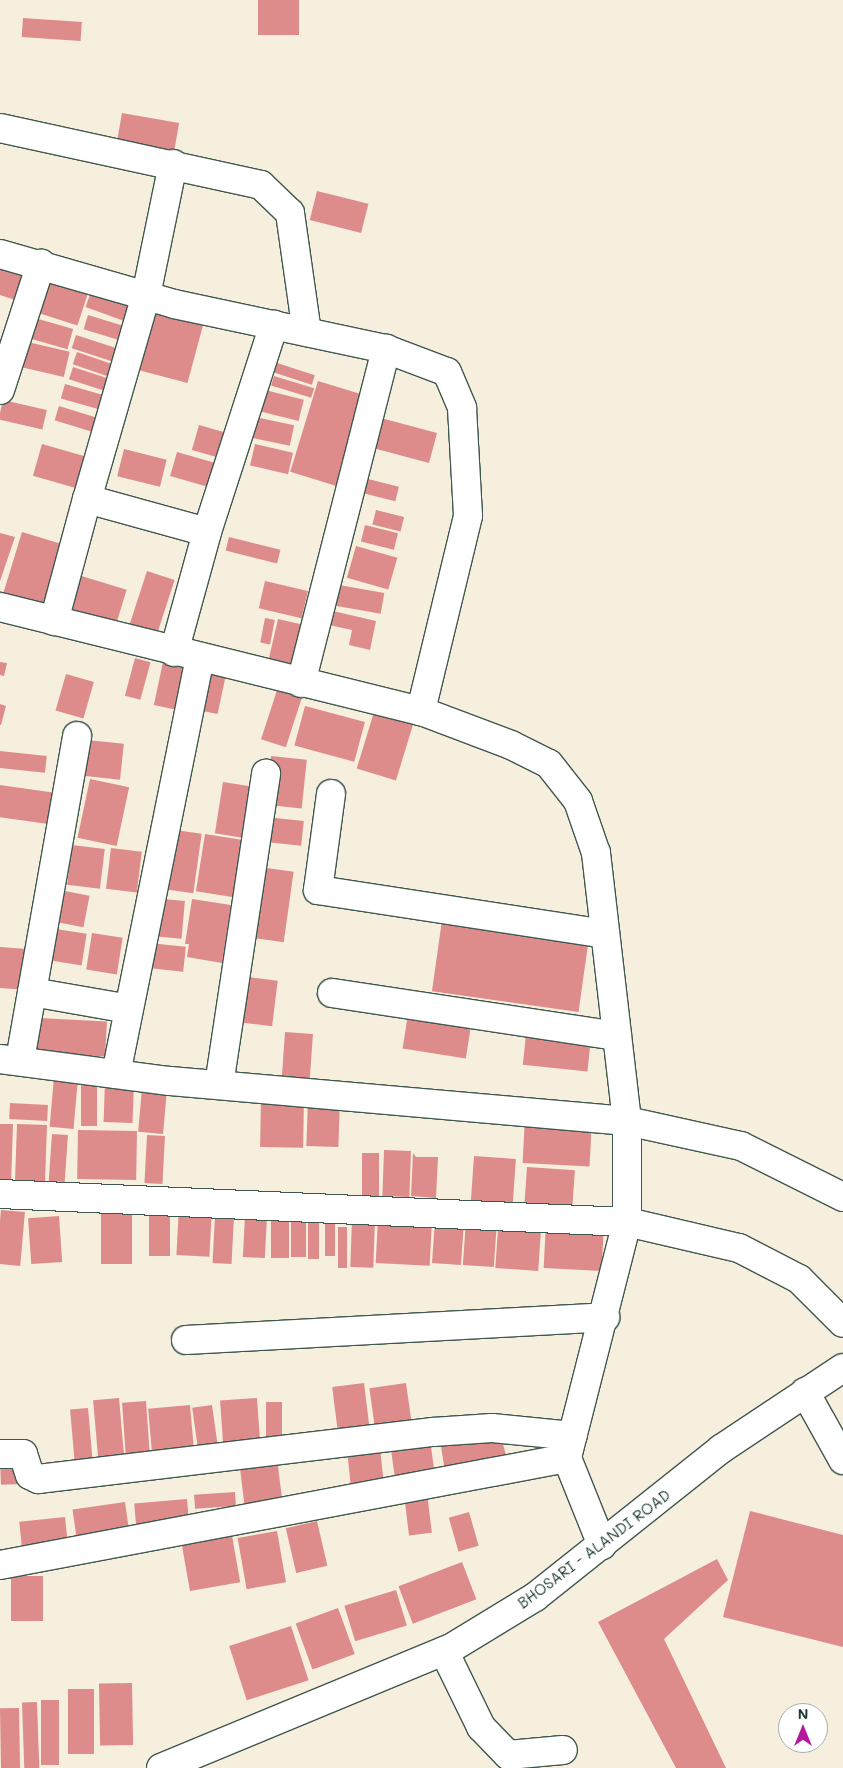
<!DOCTYPE html>
<html>
<head>
<meta charset="utf-8">
<style>
	body { margin:0 }
	#map { position:relative; width:843px; height:1768px; overflow:hidden; background:#f6efde; font-family:Mali,sans-serif }
	div>[style] { position:absolute }
	.building>* { inset:0; background:#de8b8b; transform-origin:0 0 }
	.roads { filter:drop-shadow(1px 0 #3f584e) drop-shadow(-1px 0 #3f584e) drop-shadow(0 1px #3f584e) drop-shadow(0 -1px #3f584e) }
	.minor>* { height:28px; margin:-14px; padding:0 14px; transform-origin:14px; border-radius:14px; background:#fff }
	.major>* { height:28px; margin:-14px; padding:0 14px; transform-origin:14px; border-radius:14px; background:#fff }
	span { translate:-50% -50%; white-space:nowrap; text-align:center; line-height:1.15; -webkit-text-stroke:4.5px #fff; paint-order:stroke }
	.street-label { font-size:15px; color:#1f3d34 }
	.north { position:absolute; left:778px; top:1703px; width:50px; height:50px; box-sizing:border-box; background:#fff; border:1px solid #a5b1ae; border-radius:50%; rotate:0deg; font-size:14px; font-weight:700; line-height:20px; text-align:center; color:#1f3d34 }
	.north::after { content:''; display:block; margin:auto; width:18px; height:22px; background:#b5179e; clip-path:polygon(50% 0,100% 100%,50% 72%,0 100%) }
</style>
</head>
<body>
<div id="map">
	<div class="building">
		<i style="left:258px;top:0;width:41px;height:35px"></i>
		<i style="left:23px;top:18px;width:59px;height:19px;rotate:4deg"></i>
		<i style="left:122px;top:113px;width:58px;height:31px;rotate:10deg"></i>
		<i style="left:317px;top:191px;width:53px;height:30px;rotate:14deg"></i>
		<i style="clip-path:polygon(0 262px,24px 269px,15px 300px,0 295px)"></i>
		<i style="left:41px;top:279px;width:49px;height:33px;rotate:18deg"></i>
		<i style="left:91px;top:292px;width:41px;height:16px;rotate:20deg"></i>
		<i style="left:154px;top:311px;width:51px;height:61px;rotate:15deg"></i>
		<i style="left:88px;top:315px;width:47px;height:15px;rotate:17deg"></i>
		<i style="left:28px;top:316px;width:47px;height:21px;rotate:16deg"></i>
		<i style="left:76px;top:335px;width:51px;height:14px;rotate:18deg"></i>
		<i style="left:19px;top:340px;width:52px;height:26px;rotate:13deg"></i>
		<i style="left:77px;top:352px;width:43px;height:13px;rotate:19deg"></i>
		<i style="left:274px;top:362px;width:43px;height:10px;rotate:18deg"></i>
		<i style="left:73px;top:367px;width:42px;height:13px;rotate:18deg"></i>
		<i style="left:274px;top:376px;width:42px;height:10px;rotate:17deg"></i>
		<i style="left:318px;top:381px;width:55px;height:95px;rotate:17deg"></i>
		<i style="left:65px;top:384px;width:44px;height:15px;rotate:16deg"></i>
		<i style="left:265px;top:390px;width:40px;height:22px;rotate:14deg"></i>
		<i style="left:3px;top:400px;width:45px;height:20px;rotate:13deg"></i>
		<i style="left:59px;top:406px;width:39px;height:15px;rotate:17deg"></i>
		<i style="left:255px;top:417px;width:40px;height:21px;rotate:12deg"></i>
		<i style="left:381px;top:418px;width:58px;height:31px;rotate:15deg"></i>
		<i style="left:199px;top:425px;width:40px;height:26px;rotate:16deg"></i>
		<i style="left:42px;top:444px;width:48px;height:33px;rotate:16deg"></i>
		<i style="left:255px;top:444px;width:39px;height:22px;rotate:13deg"></i>
		<i style="left:124px;top:449px;width:44px;height:28px;rotate:14deg"></i>
		<i style="left:177px;top:452px;width:50px;height:25px;rotate:16deg"></i>
		<i style="left:364px;top:478px;width:36px;height:15px;rotate:14deg"></i>
		<i style="left:376px;top:510px;width:29px;height:15px;rotate:14deg"></i>
		<i style="left:365px;top:525px;width:34px;height:17px;rotate:14deg"></i>
		<i style="left:22px;top:532px;width:50px;height:70px;rotate:17deg"></i>
		<i style="clip-path:polygon(0 533px,15px 537px,0 581px)"></i>
		<i style="left:229px;top:537px;width:53px;height:14px;rotate:14deg"></i>
		<i style="left:356px;top:546px;width:43px;height:33px;rotate:16deg"></i>
		<i style="left:147px;top:571px;width:29px;height:59px;rotate:18deg"></i>
		<i style="left:75px;top:574px;width:54px;height:41px;rotate:17deg"></i>
		<i style="left:265px;top:581px;width:44px;height:28px;rotate:13deg"></i>
		<i style="left:339px;top:585px;width:46px;height:21px;rotate:10deg"></i>
		<i style="clip-path:polygon(333px 611px,376px 621px,370px 650px,349px 645px,352px 630px,329px 625px)"></i>
		<i style="left:265px;top:618px;width:10px;height:25px;rotate:11deg"></i>
		<i style="left:278px;top:619px;width:27px;height:50px;rotate:13deg"></i>
		<i style="left:135px;top:658px;width:16px;height:39px;rotate:15deg"></i>
		<i style="clip-path:polygon(0 662px,7px 663px,4px 676px,0 675px)"></i>
		<i style="left:163px;top:662px;width:29px;height:44px;rotate:12deg"></i>
		<i style="left:212px;top:673px;width:14px;height:39px;rotate:12deg"></i>
		<i style="left:66px;top:674px;width:29px;height:38px;rotate:16deg"></i>
		<i style="left:279px;top:684px;width:26px;height:58px;rotate:18deg"></i>
		<i style="clip-path:polygon(0 704px,6px 706px,1px 725px,0 725px)"></i>
		<i style="left:305px;top:706px;width:62px;height:41px;rotate:15deg"></i>
		<i style="left:374px;top:712px;width:41px;height:59px;rotate:17deg"></i>
		<i style="left:87px;top:740px;width:37px;height:36px;rotate:6deg"></i>
		<i style="left:0;top:751px;width:47px;height:17px;rotate:6deg"></i>
		<i style="left:271px;top:756px;width:36px;height:49px;rotate:6deg"></i>
		<i style="left:90px;top:779px;width:40px;height:60px;rotate:12deg"></i>
		<i style="left:223px;top:782px;width:31px;height:52px;rotate:9deg"></i>
		<i style="left:0;top:785px;width:55px;height:32px;rotate:8deg"></i>
		<i style="left:266px;top:817px;width:38px;height:25px;rotate:6deg"></i>
		<i style="left:168px;top:829px;width:34px;height:60px;rotate:8deg"></i>
		<i style="left:205px;top:834px;width:40px;height:58px;rotate:9deg"></i>
		<i style="left:72px;top:845px;width:33px;height:40px;rotate:7deg"></i>
		<i style="left:111px;top:848px;width:31px;height:41px;rotate:7deg"></i>
		<i style="left:252px;top:866px;width:42px;height:71px;rotate:8deg"></i>
		<i style="left:65px;top:891px;width:25px;height:32px;rotate:11deg"></i>
		<i style="left:152px;top:898px;width:33px;height:38px;rotate:5deg"></i>
		<i style="clip-path:polygon(192px 899px,231px 905px,222px 963px,187px 957px,189px 944px,185px 944px)"></i>
		<i style="left:442px;top:920px;width:148px;height:72px;rotate:8deg"></i>
		<i style="left:56px;top:929px;width:31px;height:32px;rotate:9deg"></i>
		<i style="left:92px;top:933px;width:31px;height:37px;rotate:9deg"></i>
		<i style="left:149px;top:943px;width:37px;height:25px;rotate:6deg"></i>
		<i style="left:0;top:947px;width:27px;height:41px;rotate:4deg"></i>
		<i style="left:240px;top:976px;width:38px;height:46px;rotate:7deg"></i>
		<i style="left:409px;top:1008px;width:64px;height:41px;rotate:9deg"></i>
		<i style="left:39px;top:1018px;width:68px;height:35px;rotate:3deg"></i>
		<i style="left:527px;top:1025px;width:65px;height:40px;rotate:6deg"></i>
		<i style="left:285px;top:1032px;width:28px;height:45px;rotate:4deg"></i>
		<i style="left:54px;top:1077px;width:24px;height:50px;rotate:5deg"></i>
		<i style="left:81px;top:1081px;width:16px;height:45px"></i>
		<i style="left:105px;top:1081px;width:29px;height:41px;rotate:2deg"></i>
		<i style="left:142px;top:1088px;width:25px;height:44px;rotate:5deg"></i>
		<i style="left:261px;top:1096px;width:43px;height:51px;rotate:1deg"></i>
		<i style="left:308px;top:1099px;width:32px;height:47px;rotate:2deg"></i>
		<i style="left:10px;top:1103px;width:38px;height:16px;rotate:3deg"></i>
		<i style="left:525px;top:1117px;width:67px;height:46px;rotate:3deg"></i>
		<i style="clip-path:polygon(0 1124px,13px 1124px,11px 1185px,0 1184px)"></i>
		<i style="left:17px;top:1124px;width:30px;height:58px;rotate:2deg"></i>
		<i style="left:78px;top:1130px;width:59px;height:49px;rotate:1deg"></i>
		<i style="left:52px;top:1134px;width:16px;height:47px;rotate:4deg"></i>
		<i style="left:147px;top:1135px;width:18px;height:48px;rotate:3deg"></i>
		<i style="left:384px;top:1150px;width:27px;height:46px;rotate:2deg"></i>
		<i style="left:362px;top:1153px;width:17px;height:46px"></i>
		<i style="clip-path:polygon(413px 1153px,416px 1157px,438px 1157px,436px 1198px,411px 1196px)"></i>
		<i style="left:474px;top:1156px;width:42px;height:48px;rotate:4deg"></i>
		<i style="left:527px;top:1167px;width:48px;height:45px;rotate:4deg"></i>
		<i style="left:179px;top:1206px;width:33px;height:49px;rotate:3deg"></i>
		<i style="left:1px;top:1210px;width:24px;height:54px;rotate:5deg"></i>
		<i style="left:149px;top:1210px;width:21px;height:46px"></i>
		<i style="left:101px;top:1211px;width:31px;height:53px"></i>
		<i style="left:271px;top:1212px;width:18px;height:46px"></i>
		<i style="left:291px;top:1215px;width:15px;height:42px"></i>
		<i style="left:59px;top:1216px;width:46px;height:31px;rotate:86deg"></i>
		<i style="left:215px;top:1216px;width:19px;height:47px;rotate:3deg"></i>
		<i style="left:245px;top:1216px;width:22px;height:41px;rotate:3deg"></i>
		<i style="left:352px;top:1219px;width:23px;height:48px;rotate:2deg"></i>
		<i style="left:378px;top:1219px;width:54px;height:44px;rotate:3deg"></i>
		<i style="left:435px;top:1220px;width:29px;height:43px;rotate:4deg"></i>
		<i style="left:466px;top:1220px;width:31px;height:45px;rotate:4deg"></i>
		<i style="left:325px;top:1221px;width:10px;height:35px"></i>
		<i style="left:308px;top:1222px;width:11px;height:37px"></i>
		<i style="left:546px;top:1223px;width:58px;height:45px;rotate:3deg"></i>
		<i style="left:338px;top:1227px;width:9px;height:41px"></i>
		<i style="left:498px;top:1229px;width:43px;height:39px;rotate:4deg"></i>
		<i style="left:364px;top:1383px;width:48px;height:32px;rotate:83deg"></i>
		<i style="left:406px;top:1383px;width:41px;height:37px;rotate:82deg"></i>
		<i style="left:119px;top:1398px;width:63px;height:26px;rotate:85deg"></i>
		<i style="left:257px;top:1398px;width:46px;height:37px;rotate:86deg"></i>
		<i style="left:146px;top:1401px;width:53px;height:24px;rotate:86deg"></i>
		<i style="left:266px;top:1402px;width:16px;height:44px"></i>
		<i style="left:190px;top:1405px;width:50px;height:42px;rotate:85deg"></i>
		<i style="left:212px;top:1405px;width:48px;height:20px;rotate:82deg"></i>
		<i style="left:88px;top:1408px;width:58px;height:18px;rotate:85deg"></i>
		<i style="clip-path:polygon(500px 1434px,508px 1462px,445px 1472px,440px 1440px)"></i>
		<i style="left:430px;top:1440px;width:34px;height:40px;rotate:82deg"></i>
		<i style="left:380px;top:1448px;width:38px;height:33px;rotate:84deg"></i>
		<i style="left:22px;top:1457px;width:27px;height:22px;rotate:88deg"></i>
		<i style="left:277px;top:1458px;width:49px;height:38px;rotate:83deg"></i>
		<i style="left:235px;top:1492px;width:14px;height:41px;rotate:86deg"></i>
		<i style="left:427px;top:1493px;width:40px;height:23px;rotate:83deg"></i>
		<i style="left:187px;top:1499px;width:21px;height:53px;rotate:85deg"></i>
		<i style="left:125px;top:1502px;width:30px;height:53px;rotate:82deg"></i>
		<i style="clip-path:polygon(750px 1511px,843px 1535px,843px 1647px,723px 1617px)"></i>
		<i style="left:469px;top:1512px;width:35px;height:21px;rotate:74deg"></i>
		<i style="left:65px;top:1517px;width:29px;height:46px;rotate:84deg"></i>
		<i style="left:317px;top:1521px;width:46px;height:32px;rotate:77deg"></i>
		<i style="left:231px;top:1530px;width:53px;height:51px;rotate:80deg"></i>
		<i style="left:277px;top:1531px;width:52px;height:40px;rotate:80deg"></i>
		<i style="clip-path:polygon(717px 1559px,728px 1580px,664px 1639px,726px 1768px,676px 1768px,598px 1622px)"></i>
		<i style="left:462px;top:1562px;width:40px;height:68px;rotate:69deg"></i>
		<i style="left:11px;top:1576px;width:32px;height:45px"></i>
		<i style="left:396px;top:1590px;width:37px;height:54px;rotate:73deg"></i>
		<i style="left:338px;top:1608px;width:49px;height:45px;rotate:70deg"></i>
		<i style="left:291px;top:1626px;width:57px;height:65px;rotate:72deg"></i>
		<i style="left:132px;top:1683px;width:62px;height:33px;rotate:89deg"></i>
		<i style="left:68px;top:1689px;width:26px;height:65px"></i>
		<i style="left:41px;top:1700px;width:18px;height:65px"></i>
		<i style="left:37px;top:1702px;width:66px;height:15px;rotate:88deg"></i>
		<i style="left:19px;top:1708px;width:60px;height:19px;rotate:89deg"></i>
	</div>
	<div class="roads">
		<div class="minor">
			<i style="left:0;top:128px;width:267px;rotate:12.3deg"></i>
			<i style="left:261px;top:185px;width:40px;rotate:44deg"></i>
			<i style="left:290px;top:213px;width:120px;rotate:81.9deg"></i>
			<i style="left:173px;top:164px;width:134px;rotate:101.6deg"></i>
			<i style="left:146px;top:295px;width:212px;rotate:106.1deg"></i>
			<i style="left:87px;top:499px;width:124px;rotate:15.4deg"></i>
			<i style="left:207px;top:532px;width:218px;rotate:-72.1deg"></i>
			<i style="left:0;top:254px;width:181px;rotate:16deg"></i>
			<i style="left:174px;top:304px;width:217px;rotate:12deg"></i>
			<i style="left:386px;top:349px;width:65px;rotate:20.7deg"></i>
			<i style="left:447px;top:372px;width:39px;rotate:67deg"></i>
			<i style="left:462px;top:408px;width:108px;rotate:86.8deg"></i>
			<i style="left:468px;top:516px;width:201px;rotate:103.6deg"></i>
			<i style="left:421px;top:711px;width:96px;rotate:20.7deg"></i>
			<i style="left:511px;top:745px;width:42px;rotate:26.6deg"></i>
			<i style="left:549px;top:764px;width:47px;rotate:51.9deg"></i>
			<i style="left:578px;top:801px;width:55px;rotate:70.9deg"></i>
			<i style="left:596px;top:853px;width:270px;rotate:83.4deg"></i>
			<i style="left:627px;top:1121px;width:117px;rotate:12.4deg"></i>
			<i style="left:741px;top:1146px;width:114px;rotate:26.6deg"></i>
			<i style="left:0;top:390px;width:133px;rotate:-72deg"></i>
			<i style="left:0;top:607px;width:434px;rotate:13.9deg"></i>
			<i style="left:54px;top:621px;width:126px;rotate:-74.9deg"></i>
			<i style="left:174px;top:652px;width:124px;rotate:-74.6deg"></i>
			<i style="left:301px;top:683px;width:345px;rotate:-75.7deg"></i>
			<i style="left:331px;top:794px;width:97px;rotate:97.7deg"></i>
			<i style="left:318px;top:890px;width:290px;rotate:8.7deg"></i>
			<i style="left:32px;top:992px;width:98px;rotate:9.9deg"></i>
			<i style="left:332px;top:993px;width:288px;rotate:8.6deg"></i>
			<i style="left:0;top:1059px;width:171px;rotate:7.4deg"></i>
			<i style="left:170px;top:1081px;width:459px;rotate:5deg"></i>
			<i style="left:627px;top:1121px;width:101px;rotate:90deg"></i>
			<i style="left:627px;top:1222px;width:244px;rotate:104.3deg"></i>
			<i style="left:567px;top:1458px;width:94px;rotate:68.1deg"></i>
			<i style="left:20px;top:1060px;width:329px;rotate:-80deg"></i>
			<i style="left:116px;top:1074px;width:423px;rotate:-78.6deg"></i>
			<i style="left:219px;top:1085px;width:315px;rotate:-81.4deg"></i>
			<i style="left:0;top:1194px;width:628px;rotate:2.56deg"></i>
			<i style="left:627px;top:1222px;width:115px;rotate:13.1deg"></i>
			<i style="left:739px;top:1248px;width:68px;rotate:27.3deg"></i>
			<i style="left:799px;top:1279px;width:62px;rotate:45deg"></i>
			<i style="left:186px;top:1340px;width:420px;rotate:-3.1deg"></i>
			<i style="left:805px;top:1392px;width:78px;rotate:60.8deg"></i>
			<i style="left:0;top:1454px;width:23px"></i>
			<i style="left:23px;top:1454px;width:22px;rotate:72deg"></i>
			<i style="left:30px;top:1475px;width:9px;rotate:27deg"></i>
			<i style="left:38px;top:1479px;width:398px;rotate:-6.8deg"></i>
			<i style="left:433px;top:1432px;width:59px;rotate:-3.9deg"></i>
			<i style="left:492px;top:1428px;width:81px;rotate:5.6deg"></i>
			<i style="left:0;top:1565px;width:577px;rotate:-10.69deg"></i>
			<i style="left:444px;top:1651px;width:85px;rotate:64deg"></i>
			<i style="left:481px;top:1727px;width:39px;rotate:46deg"></i>
			<i style="left:508px;top:1755px;width:55px;rotate:-5.2deg"></i>
		</div>
		<div class="major">
			<i style="left:161px;top:1768px;width:316px;rotate:-22.5deg"></i>
			<i style="left:453px;top:1647px;width:96px;rotate:-31.4deg"></i>
			<i style="left:535px;top:1597px;width:238px;rotate:-38.5deg"></i>
			<i style="left:721px;top:1449px;width:146px;rotate:-33.6deg"></i>
		</div>
	</div>
	<div class="street-label">
		<span style="left:594px;top:1549px;rotate:-37deg">BHOSARI - ALANDI ROAD</span>
	</div>
	<div class="north">N</div>
</div>
</body>
</html>
